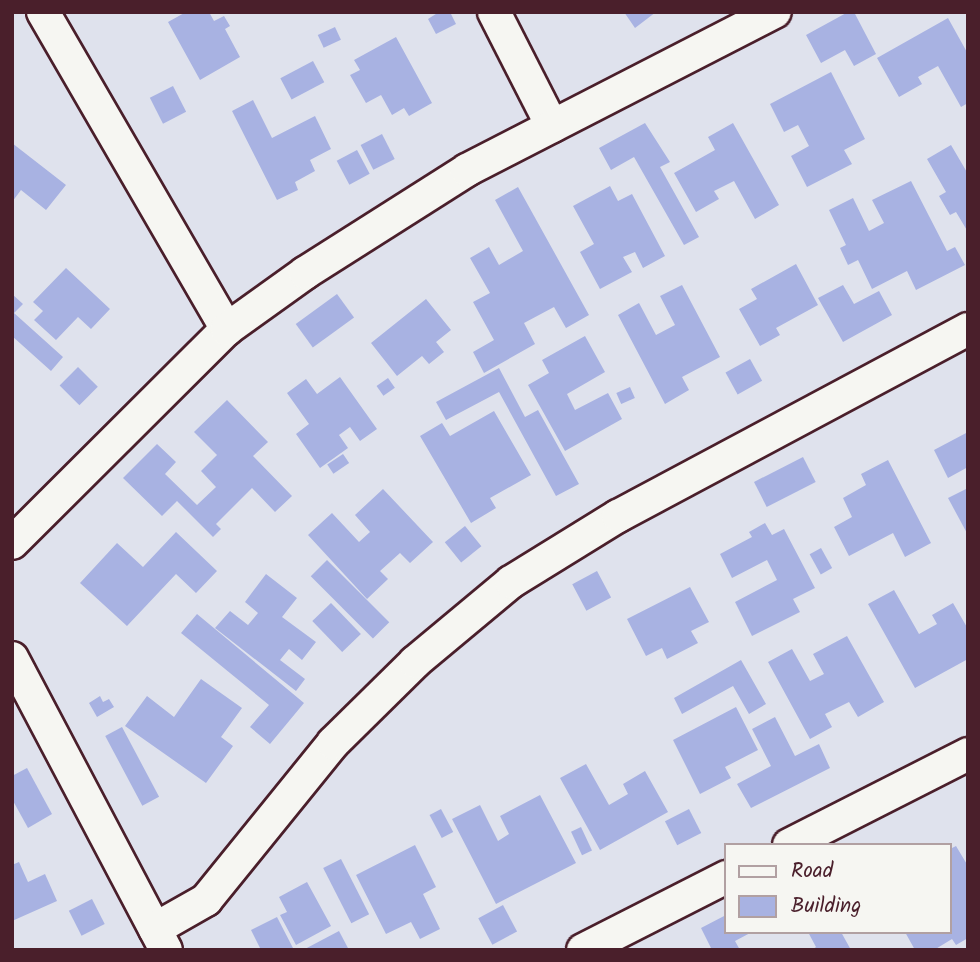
<!DOCTYPE html>
<html>
<head>
<meta charset="utf-8">
<style>
	body { margin:0 }
	#map { position:relative; width:980px; height:962px; overflow:hidden; background:#dfe2ed; font-family:Kalam,sans-serif }
	div>[style] { position:absolute }
	.building>* { inset:0; background:#a8b2e2; transform-origin:0 0 }
	.roads { filter:drop-shadow(2px 0 #4a1f2b) drop-shadow(-2px 0 #4a1f2b) drop-shadow(0 2px #4a1f2b) drop-shadow(0 -2px #4a1f2b) }
	.street>* { height:32px; margin:-16px; padding:0 16px; transform-origin:16px; border-radius:16px; background:#f6f6f2 }
	span { translate:-50% -50%; white-space:nowrap; text-align:center; line-height:1.15; -webkit-text-stroke:5px #f6f6f2; paint-order:stroke }
	.frame { position:absolute; inset:0; border:14px solid #4a1f2b; pointer-events:none }
	.legend { position:absolute; left:724px; top:843px; width:228px; height:91px; box-sizing:border-box; background:#f6f6f2; border:2px solid #b1a0a2; margin:0; padding:9px 12px; list-style:none; font-size:21px; color:#4a1f2b }
	.legend li { display:flex; align-items:center; gap:14px; height:35px }
	.legend b { width:35px; border:2px solid #b1a0a2 }
</style>
</head>
<body>
<div id="map">
	<div class="building">
		<i style="clip-path:polygon(186px 12px,209px 12px,214px 21px,224px 16px,230px 26px,225px 29px,240px 57px,200px 80px,168px 22px)"></i>
		<i style="clip-path:polygon(439px 12px,450px 12px,456px 24px,436px 34px,428px 19px)"></i>
		<i style="clip-path:polygon(624px 12px,656px 12px,635px 28px)"></i>
		<i style="clip-path:polygon(848px 12px,854px 12px,876px 54px,854px 66px,845px 50px,821px 63px,806px 35px)"></i>
		<i style="clip-path:polygon(948px 18px,968px 54px,968px 103px,961px 107px,938px 66px,918px 77px,922px 84px,899px 97px,877px 58px)"></i>
		<i style="left:335px;top:27px;width:14px;height:19px;rotate:65deg"></i>
		<i style="clip-path:polygon(396px 37px,432px 103px,409px 116px,404px 108px,392px 115px,381px 95px,366px 103px,350px 75px,360px 70px,354px 60px)"></i>
		<i style="left:313px;top:61px;width:24px;height:37px;rotate:62deg"></i>
		<i style="clip-path:polygon(831px 72px,865px 139px,844px 150px,852px 164px,807px 187px,791px 156px,809px 146px,798px 125px,784px 132px,770px 104px)"></i>
		<i style="left:173px;top:86px;width:29px;height:26px;rotate:63deg"></i>
		<i style="clip-path:polygon(253px 100px,272px 138px,315px 116px,331px 149px,310px 160px,315px 171px,295px 182px,298px 190px,277px 200px,232px 111px)"></i>
		<i style="clip-path:polygon(645px 123px,670px 162px,660px 167px,699px 237px,684px 245px,634px 157px,611px 170px,599px 148px)"></i>
		<i style="clip-path:polygon(733px 123px,779px 205px,755px 219px,734px 181px,714px 191px,719px 199px,696px 212px,674px 173px,715px 150px,708px 137px)"></i>
		<i style="left:382px;top:134px;width:28px;height:24px;rotate:63deg"></i>
		<i style="clip-path:polygon(12px 143px,66px 185px,46px 210px,21px 190px,12px 202px)"></i>
		<i style="clip-path:polygon(951px 145px,968px 174px,968px 232px,956px 212px,950px 215px,939px 196px,946px 192px,927px 159px)"></i>
		<i style="left:357px;top:150px;width:27px;height:23px;rotate:62deg"></i>
		<i style="clip-path:polygon(911px 181px,947px 251px,955px 247px,965px 265px,916px 290px,907px 271px,872px 289px,858px 260px,848px 265px,840px 248px,846px 245px,829px 210px,853px 198px,869px 231px,884px 223px,872px 200px)"></i>
		<i style="clip-path:polygon(610px 186px,618px 201px,632px 194px,665px 256px,643px 268px,635px 252px,623px 257px,632px 272px,600px 289px,580px 252px,594px 244px,573px 206px)"></i>
		<i style="clip-path:polygon(518px 187px,589px 315px,566px 328px,554px 307px,524px 323px,535px 344px,484px 373px,473px 352px,494px 340px,473px 302px,490px 293px,470px 258px,489px 247px,499px 265px,523px 251px,495px 200px)"></i>
		<i style="clip-path:polygon(796px 264px,818px 305px,776px 328px,780px 335px,760px 346px,739px 309px,757px 299px,751px 289px)"></i>
		<i style="clip-path:polygon(66px 268px,110px 309px,91px 329px,78px 317px,56px 340px,34px 320px,43px 311px,33px 302px)"></i>
		<i style="clip-path:polygon(682px 285px,720px 357px,682px 377px,689px 390px,665px 404px,618px 315px,639px 303px,656px 335px,675px 325px,660px 296px)"></i>
		<i style="clip-path:polygon(843px 285px,854px 304px,879px 291px,892px 315px,843px 342px,818px 298px)"></i>
		<i style="clip-path:polygon(12px 294px,23px 304px,14px 313px,63px 357px,51px 371px,12px 336px)"></i>
		<i style="left:337px;top:294px;width:29px;height:51px;rotate:54deg"></i>
		<i style="clip-path:polygon(426px 299px,451px 330px,436px 342px,444px 352px,429px 364px,422px 356px,397px 376px,371px 343px)"></i>
		<i style="clip-path:polygon(585px 336px,605px 372px,567px 394px,575px 410px,608px 393px,622px 419px,565px 451px,528px 385px,549px 373px,542px 360px)"></i>
		<i style="left:750px;top:359px;width:25px;height:28px;rotate:61deg"></i>
		<i style="left:78px;top:367px;width:28px;height:26px;rotate:45deg"></i>
		<i style="clip-path:polygon(499px 368px,525px 417px,538px 410px,579px 484px,556px 496px,499px 392px,446px 420px,436px 402px)"></i>
		<i style="clip-path:polygon(340px 377px,377px 429px,360px 441px,350px 427px,339px 435px,348px 448px,320px 468px,296px 434px,309px 424px,287px 393px,306px 379px,317px 394px)"></i>
		<i style="left:388px;top:378px;width:12px;height:14px;rotate:55deg"></i>
		<i style="left:630px;top:387px;width:12px;height:15px;rotate:66deg"></i>
		<i style="clip-path:polygon(227px 400px,268px 442px,253px 456px,292px 496px,275px 512px,252px 488px,216px 524px,221px 529px,213px 537px,177px 501px,162px 516px,123px 478px,157px 444px,176px 462px,165px 474px,197px 505px,216px 487px,201px 471px,217px 455px,194px 432px)"></i>
		<i style="clip-path:polygon(494px 411px,531px 475px,490px 498px,496px 508px,471px 523px,420px 436px,442px 423px,450px 436px)"></i>
		<i style="clip-path:polygon(968px 432px,968px 467px,948px 478px,934px 450px)"></i>
		<i style="left:343px;top:454px;width:11px;height:19px;rotate:56deg"></i>
		<i style="left:803px;top:457px;width:28px;height:55px;rotate:63deg"></i>
		<i style="clip-path:polygon(888px 460px,931px 543px,905px 557px,893px 533px,849px 556px,834px 527px,852px 517px,843px 498px,866px 485px,861px 474px)"></i>
		<i style="clip-path:polygon(968px 488px,968px 535px,948px 498px)"></i>
		<i style="clip-path:polygon(383px 489px,433px 542px,410px 563px,400px 553px,380px 571px,388px 579px,367px 599px,308px 535px,332px 513px,359px 542px,370px 532px,355px 515px)"></i>
		<i style="clip-path:polygon(765px 523px,772px 535px,784px 529px,815px 588px,793px 599px,800px 612px,752px 636px,735px 602px,777px 580px,767px 560px,732px 578px,720px 554px,752px 537px,749px 532px)"></i>
		<i style="left:465px;top:526px;width:26px;height:26px;rotate:51deg"></i>
		<i style="clip-path:polygon(176px 532px,217px 571px,196px 593px,176px 574px,127px 626px,80px 583px,117px 543px,143px 567px)"></i>
		<i style="left:821px;top:548px;width:23px;height:13px;rotate:61deg"></i>
		<i style="left:327px;top:560px;width:88px;height:23px;rotate:45deg"></i>
		<i style="left:597px;top:571px;width:30px;height:28px;rotate:62deg"></i>
		<i style="clip-path:polygon(266px 574px,297px 598px,282px 617px,316px 642px,302px 660px,289px 649px,280px 660px,305px 679px,296px 691px,215px 628px,230px 611px,248px 625px,258px 613px,245px 602px)"></i>
		<i style="clip-path:polygon(690px 587px,709px 622px,691px 631px,698px 643px,667px 659px,662px 648px,646px 656px,627px 619px)"></i>
		<i style="clip-path:polygon(894px 590px,919px 634px,937px 624px,932px 615px,953px 603px,968px 629px,968px 659px,915px 688px,868px 604px)"></i>
		<i style="left:331px;top:603px;width:43px;height:26px;rotate:46deg"></i>
		<i style="clip-path:polygon(197px 614px,304px 703px,270px 744px,250px 727px,269px 705px,181px 633px)"></i>
		<i style="clip-path:polygon(847px 636px,884px 702px,858px 717px,849px 702px,825px 714px,832px 727px,810px 739px,768px 662px,792px 649px,810px 681px,824px 674px,813px 654px)"></i>
		<i style="clip-path:polygon(741px 660px,766px 704px,749px 714px,733px 686px,682px 714px,674px 698px)"></i>
		<i style="clip-path:polygon(201px 679px,242px 708px,221px 737px,233px 746px,206px 783px,125px 726px,147px 696px,174px 717px)"></i>
		<i style="clip-path:polygon(100px 696px,103px 702px,109px 699px,114px 707px,97px 717px,89px 703px)"></i>
		<i style="clip-path:polygon(736px 707px,758px 750px,725px 767px,731px 778px,700px 794px,673px 740px)"></i>
		<i style="clip-path:polygon(775px 717px,795px 756px,819px 744px,830px 768px,751px 808px,737px 784px,771px 766px,752px 729px)"></i>
		<i style="left:122px;top:727px;width:79px;height:19px;rotate:62deg"></i>
		<i style="clip-path:polygon(586px 764px,609px 805px,628px 794px,623px 784px,645px 771px,668px 812px,600px 850px,560px 778px)"></i>
		<i style="clip-path:polygon(27px 768px,52px 814px,28px 828px,12px 799px,12px 776px)"></i>
		<i style="clip-path:polygon(540px 795px,576px 863px,496px 904px,452px 819px,480px 805px,498px 841px,509px 834px,500px 816px)"></i>
		<i style="left:441px;top:809px;width:26px;height:13px;rotate:62deg"></i>
		<i style="left:689px;top:809px;width:27px;height:27px;rotate:63deg"></i>
		<i style="left:581px;top:827px;width:26px;height:11px;rotate:65deg"></i>
		<i style="clip-path:polygon(415px 845px,436px 887px,423px 894px,440px 929px,420px 939px,411px 922px,386px 934px,356px 875px)"></i>
		<i style="clip-path:polygon(956px 846px,968px 866px,968px 938px,956px 945px,952px 939px,934px 950px,915px 950px,905px 932px,950px 932px,950px 849px)"></i>
		<i style="left:341px;top:859px;width:62px;height:20px;rotate:63deg"></i>
		<i style="clip-path:polygon(19px 862px,28px 882px,45px 874px,57px 901px,12px 921px,12px 865px)"></i>
		<i style="clip-path:polygon(307px 882px,331px 926px,296px 945px,280px 915px,287px 912px,279px 897px)"></i>
		<i style="left:92px;top:899px;width:28px;height:26px;rotate:63deg"></i>
		<i style="left:503px;top:905px;width:30px;height:28px;rotate:62deg"></i>
		<i style="clip-path:polygon(726px 915px,726px 932px,752px 932px,735px 941px,740px 950px,712px 950px,701px 928px)"></i>
		<i style="clip-path:polygon(277px 917px,294px 950px,261px 950px,251px 930px)"></i>
		<i style="clip-path:polygon(339px 931px,349px 950px,303px 950px)"></i>
		<i style="clip-path:polygon(808px 932px,841px 932px,851px 950px,812px 950px,816px 947px)"></i>
	</div>
	<div class="roads">
		<div class="street">
			<i style="left:43px;top:12px;width:367px;rotate:59.9deg"></i>
			<i style="left:494px;top:12px;width:128px;rotate:63deg"></i>
			<i style="left:12px;top:543px;width:303px;rotate:-44.9deg"></i>
			<i style="left:227px;top:329px;width:96px;rotate:-35.7deg"></i>
			<i style="left:305px;top:273px;width:192px;rotate:-32.4deg"></i>
			<i style="left:467px;top:170px;width:346px;rotate:-27.2deg"></i>
			<i style="left:12px;top:658px;width:330px;rotate:62.2deg"></i>
			<i style="left:789px;top:845px;width:201px;rotate:-26.9deg"></i>
			<i style="left:155px;top:929px;width:59px;rotate:-29.6deg"></i>
			<i style="left:206px;top:900px;width:202px;rotate:-51deg"></i>
			<i style="left:333px;top:743px;width:115px;rotate:-44.6deg"></i>
			<i style="left:415px;top:662px;width:125px;rotate:-39.8deg"></i>
			<i style="left:511px;top:582px;width:126px;rotate:-31.7deg"></i>
			<i style="left:618px;top:516px;width:397px;rotate:-28.1deg"></i>
			<i style="left:583px;top:950px;width:161px;rotate:-27deg"></i>
		</div>
	</div>
	<div class="frame"></div>
	<ul class="legend">
	<li><b style="height:9px;background:#f6f6f2"></b>Road</li>
	<li><b style="height:19px;background:#a8b2e2"></b>Building</li>
	</ul>
</div>
</body>
</html>
